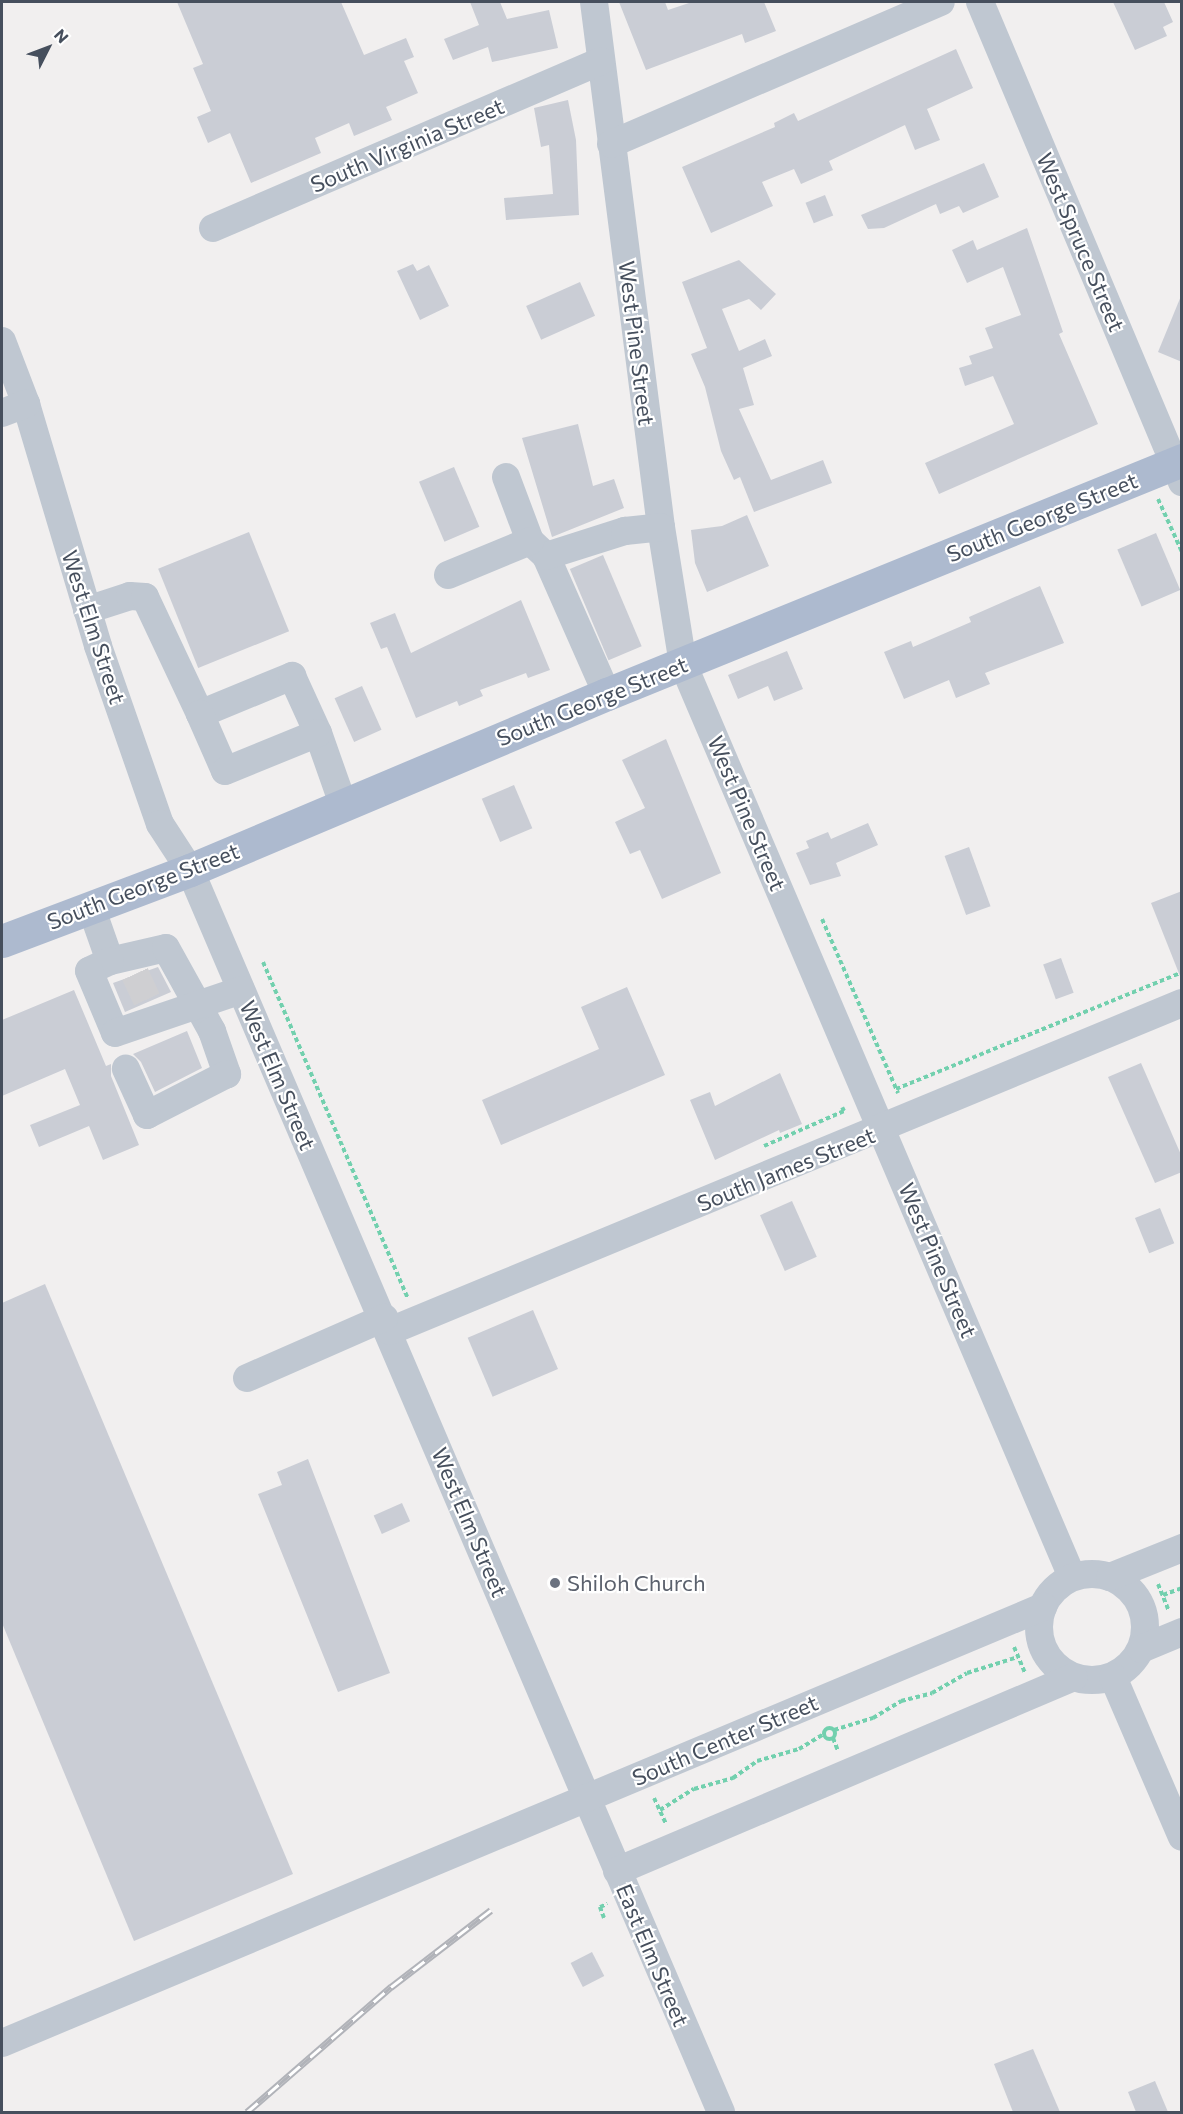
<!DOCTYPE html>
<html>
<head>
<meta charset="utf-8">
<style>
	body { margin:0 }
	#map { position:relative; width:1183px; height:2114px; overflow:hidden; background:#f1efef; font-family:Commissioner,sans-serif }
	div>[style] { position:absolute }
	.building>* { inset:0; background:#cacdd5; transform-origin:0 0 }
	.minor-tunnel>* { height:28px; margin-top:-14px; transform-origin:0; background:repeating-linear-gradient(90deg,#cfcfd2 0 28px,transparent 0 42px) }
	.path>* { height:4px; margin-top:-2px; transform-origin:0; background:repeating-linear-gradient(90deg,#72d0ae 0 4.5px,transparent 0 7.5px) }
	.path>.ring { margin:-2px; padding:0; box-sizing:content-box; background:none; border:4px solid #72d0ae; border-radius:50% }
	.minor>* { height:28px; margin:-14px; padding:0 14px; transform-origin:14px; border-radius:14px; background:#bfc7d1 }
	.minor>.ring { margin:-14px; padding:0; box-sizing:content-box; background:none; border:28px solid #bfc7d1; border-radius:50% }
	.major>* { height:33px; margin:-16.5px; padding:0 16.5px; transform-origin:16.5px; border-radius:16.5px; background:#adbacf }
	.rail>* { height:7px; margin-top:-3.5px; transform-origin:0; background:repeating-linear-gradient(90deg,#fff 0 14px,#b1b3b9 0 28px); box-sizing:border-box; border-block:2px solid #b1b3b9 }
	.dots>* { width:16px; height:16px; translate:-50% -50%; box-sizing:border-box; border:3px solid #fff; border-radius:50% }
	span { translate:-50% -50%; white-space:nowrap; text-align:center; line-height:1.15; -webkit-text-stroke:4.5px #fff; paint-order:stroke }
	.street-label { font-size:22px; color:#464f5d }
	.worship-label { font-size:22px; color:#5b616d }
	.left { translate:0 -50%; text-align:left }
	.frame { position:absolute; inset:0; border:3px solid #464f5d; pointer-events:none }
	.north { position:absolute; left:18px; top:18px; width:60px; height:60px; -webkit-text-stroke:4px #fff; paint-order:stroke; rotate:48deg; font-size:16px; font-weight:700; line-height:24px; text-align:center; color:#464f5d }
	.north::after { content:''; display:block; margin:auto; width:21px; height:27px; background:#464f5d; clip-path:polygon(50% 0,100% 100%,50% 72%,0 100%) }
</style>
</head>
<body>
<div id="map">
	<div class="building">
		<i style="clip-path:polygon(177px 2px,341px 2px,364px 55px,406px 38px,414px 57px,404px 61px,418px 93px,386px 107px,392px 120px,354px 136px,349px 123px,315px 138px,321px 153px,251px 183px,230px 133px,208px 143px,197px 117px,211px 111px,193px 68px,203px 64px)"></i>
		<i style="clip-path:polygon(470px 2px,500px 2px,507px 19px,549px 10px,558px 48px,492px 62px,488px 47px,453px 60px,444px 39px,479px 25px)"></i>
		<i style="clip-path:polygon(619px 2px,665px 2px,668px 10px,692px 2px,764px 2px,776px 31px,745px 43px,742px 34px,646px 70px)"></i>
		<i style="clip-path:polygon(1113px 2px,1164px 2px,1173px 22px,1163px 27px,1167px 36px,1135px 50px)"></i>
		<i style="clip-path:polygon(956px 49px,973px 88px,927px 109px,940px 140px,915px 150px,905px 125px,829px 161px,833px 170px,801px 184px,794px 169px,762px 182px,773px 206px,711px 233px,682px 167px,775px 127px,774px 123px,794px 113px,798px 121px)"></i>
		<i style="clip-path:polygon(568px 100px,576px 140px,579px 215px,506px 220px,504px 198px,553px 194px,549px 145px,541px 147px,534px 108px)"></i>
		<i style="clip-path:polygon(984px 163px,999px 197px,963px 213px,959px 206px,940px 214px,936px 204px,884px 228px,868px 229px,861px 215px)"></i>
		<i style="left:825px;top:195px;width:22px;height:21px;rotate:68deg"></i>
		<i style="clip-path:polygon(1027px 228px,1063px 332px,1059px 334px,1098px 424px,939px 494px,925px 463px,1014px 424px,993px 376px,965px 386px,959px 368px,972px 364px,969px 356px,993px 348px,985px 328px,1021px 315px,1003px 267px,967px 283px,952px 250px,973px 240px,977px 250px)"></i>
		<i style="clip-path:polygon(739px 260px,776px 294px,761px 310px,749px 299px,722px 309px,739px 351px,765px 339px,772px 356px,743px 368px,754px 405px,739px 409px,771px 480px,823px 460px,832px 483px,754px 512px,740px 477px,734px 480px,721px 451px,705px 387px,691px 354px,707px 348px,682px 282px)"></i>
		<i style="clip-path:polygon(413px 264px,417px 271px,429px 265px,449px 306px,420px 320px,397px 271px)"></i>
		<i style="left:580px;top:282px;width:37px;height:59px;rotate:66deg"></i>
		<i style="clip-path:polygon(1181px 296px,1182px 296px,1182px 362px,1158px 352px)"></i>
		<i style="clip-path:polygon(578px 424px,593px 486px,614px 479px,624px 508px,552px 537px,522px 438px)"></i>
		<i style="left:454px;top:467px;width:65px;height:38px;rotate:67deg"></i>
		<i style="clip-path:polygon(747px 515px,769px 566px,707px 592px,695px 563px,691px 530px,722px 526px)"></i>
		<i style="left:249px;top:532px;width:107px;height:98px;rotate:68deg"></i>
		<i style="left:1156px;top:533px;width:62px;height:42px;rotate:67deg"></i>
		<i style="left:603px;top:555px;width:99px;height:36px;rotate:67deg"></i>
		<i style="clip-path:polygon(1040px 586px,1064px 643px,985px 673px,990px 684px,956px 698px,949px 680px,904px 699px,884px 652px,911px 641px,913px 647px,971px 622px,969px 617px)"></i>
		<i style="clip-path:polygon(521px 600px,550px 670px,528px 678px,526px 673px,480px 690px,483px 696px,459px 706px,457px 701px,416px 718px,387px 647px,381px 649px,370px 623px,395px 613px,411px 653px)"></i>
		<i style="clip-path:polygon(787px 651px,803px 689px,774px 701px,768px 686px,738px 699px,728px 675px)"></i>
		<i style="left:362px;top:686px;width:48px;height:30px;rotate:66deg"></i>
		<i style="clip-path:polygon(666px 739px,721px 873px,662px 899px,640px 850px,630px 854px,615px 822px,645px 808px,622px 760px)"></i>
		<i style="left:514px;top:785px;width:47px;height:35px;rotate:67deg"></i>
		<i style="clip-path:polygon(868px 823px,878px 845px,836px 863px,841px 876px,810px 885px,796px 853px,809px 848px,806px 841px,828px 832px,831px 839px)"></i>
		<i style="left:969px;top:847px;width:63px;height:26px;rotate:70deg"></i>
		<i style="clip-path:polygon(1182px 891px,1182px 976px,1180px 976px,1151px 903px)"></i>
		<i style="left:1061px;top:958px;width:37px;height:19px;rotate:70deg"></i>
		<i style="clip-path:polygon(158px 967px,171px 992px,125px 1012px,113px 983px)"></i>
		<i style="clip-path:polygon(627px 987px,665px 1075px,501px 1145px,482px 1100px,599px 1049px,581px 1007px)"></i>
		<i style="clip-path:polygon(74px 990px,106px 1066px,111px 1064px,111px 1076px,139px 1145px,103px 1160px,89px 1126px,39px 1147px,30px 1125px,80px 1105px,65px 1069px,2px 1096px,2px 1020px)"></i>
		<i style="clip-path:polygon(187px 1031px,202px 1068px,155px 1092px,141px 1062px,133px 1054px)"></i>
		<i style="clip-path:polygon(1141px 1063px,1182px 1157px,1182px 1172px,1155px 1183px,1108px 1077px)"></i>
		<i style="clip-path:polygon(780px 1073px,802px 1124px,780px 1133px,779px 1130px,715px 1160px,690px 1100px,710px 1092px,715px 1106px)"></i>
		<i style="left:792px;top:1201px;width:61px;height:35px;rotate:66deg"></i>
		<i style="left:1160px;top:1208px;width:38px;height:27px;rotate:68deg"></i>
		<i style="clip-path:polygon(45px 1284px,293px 1874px,134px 1941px,2px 1623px,2px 1303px)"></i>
		<i style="left:533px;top:1310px;width:64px;height:71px;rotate:67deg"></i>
		<i style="clip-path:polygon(308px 1459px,390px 1673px,338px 1692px,258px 1494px,282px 1485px,277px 1472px)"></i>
		<i style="left:402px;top:1503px;width:20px;height:31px;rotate:66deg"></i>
		<i style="left:592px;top:1952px;width:27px;height:24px;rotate:63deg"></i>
		<i style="clip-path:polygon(1033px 2049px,1060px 2112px,1013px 2112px,994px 2064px)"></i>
		<i style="clip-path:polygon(1155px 2081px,1168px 2112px,1136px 2112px,1128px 2092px)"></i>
	</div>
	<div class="minor-tunnel">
		<i style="left:135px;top:974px;width:31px;rotate:65deg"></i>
	</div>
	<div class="path">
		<i style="left:1158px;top:499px;width:58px;rotate:65.6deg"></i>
		<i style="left:822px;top:919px;width:190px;rotate:66.4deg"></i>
		<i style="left:263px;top:962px;width:365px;rotate:66.7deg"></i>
		<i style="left:896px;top:1089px;width:309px;rotate:-22.2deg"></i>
		<i style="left:764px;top:1146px;width:87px;rotate:-23.6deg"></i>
		<i style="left:844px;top:1111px;width:4px;rotate:-117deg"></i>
		<i style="left:1158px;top:1584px;width:29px;rotate:68deg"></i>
		<i style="left:1163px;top:1595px;width:20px;rotate:-20deg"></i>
		<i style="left:1014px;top:1647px;width:28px;rotate:67deg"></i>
		<i class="ring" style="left:823.5px;top:1727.5px;width:7px;height:7px"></i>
		<i style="left:834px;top:1730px;width:41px;rotate:-17.1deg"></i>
		<i style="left:873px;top:1718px;width:33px;rotate:-31deg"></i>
		<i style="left:901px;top:1701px;width:32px;rotate:-14deg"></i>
		<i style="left:932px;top:1693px;width:40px;rotate:-29.7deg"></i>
		<i style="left:967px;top:1673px;width:53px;rotate:-17.4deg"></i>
		<i style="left:833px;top:1738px;width:14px;rotate:69deg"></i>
		<i style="left:654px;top:1798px;width:29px;rotate:65deg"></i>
		<i style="left:660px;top:1810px;width:40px;rotate:-32deg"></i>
		<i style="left:694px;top:1789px;width:41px;rotate:-15.8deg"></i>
		<i style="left:733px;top:1778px;width:29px;rotate:-35deg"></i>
		<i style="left:757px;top:1761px;width:44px;rotate:-15.9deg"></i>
		<i style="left:799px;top:1749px;width:29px;rotate:-31deg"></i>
		<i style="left:604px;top:1918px;width:12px;rotate:-110deg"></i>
		<i style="left:600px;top:1907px;width:8px;rotate:-23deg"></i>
	</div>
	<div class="minor">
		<i style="left:594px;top:2px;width:529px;rotate:82.73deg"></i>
		<i style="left:661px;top:527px;width:139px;rotate:80.9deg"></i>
		<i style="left:683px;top:664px;width:992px;rotate:66.92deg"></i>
		<i style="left:980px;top:2px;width:521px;rotate:67.18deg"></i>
		<i style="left:611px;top:144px;width:359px;rotate:-23.3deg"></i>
		<i style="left:213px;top:228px;width:422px;rotate:-23.3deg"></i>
		<i style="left:2px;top:341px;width:67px;rotate:69.1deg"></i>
		<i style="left:26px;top:404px;width:252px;rotate:73.4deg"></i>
		<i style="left:98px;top:646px;width:188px;rotate:70.8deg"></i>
		<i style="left:160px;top:824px;width:55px;rotate:56.9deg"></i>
		<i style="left:190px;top:870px;width:1351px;rotate:66.85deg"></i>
		<i style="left:2px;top:413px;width:26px;rotate:-21deg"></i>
		<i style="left:506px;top:477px;width:68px;rotate:69.4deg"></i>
		<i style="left:530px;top:541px;width:22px;rotate:43deg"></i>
		<i style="left:546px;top:556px;width:151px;rotate:66.2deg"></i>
		<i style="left:546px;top:556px;width:83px;rotate:-17.6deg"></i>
		<i style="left:625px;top:531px;width:36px;rotate:-6deg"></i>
		<i style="left:448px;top:575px;width:89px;rotate:-22.5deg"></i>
		<i style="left:87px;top:610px;width:45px;rotate:-18deg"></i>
		<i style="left:130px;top:596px;width:15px;rotate:4deg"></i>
		<i style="left:145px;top:597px;width:129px;rotate:64.8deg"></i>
		<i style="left:200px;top:714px;width:100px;rotate:-22.4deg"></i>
		<i style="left:292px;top:676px;width:63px;rotate:65.5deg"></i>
		<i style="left:318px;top:733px;width:75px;rotate:70.6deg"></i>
		<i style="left:200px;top:714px;width:62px;rotate:66.3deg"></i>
		<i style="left:225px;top:771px;width:100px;rotate:-22.2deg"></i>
		<i style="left:91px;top:907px;width:57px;rotate:70.6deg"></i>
		<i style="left:110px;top:961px;width:57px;rotate:-13.1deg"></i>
		<i style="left:166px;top:948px;width:95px;rotate:61deg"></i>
		<i style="left:212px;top:1031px;width:46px;rotate:70.8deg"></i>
		<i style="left:227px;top:1074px;width:90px;rotate:152.9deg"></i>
		<i style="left:147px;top:1115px;width:51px;rotate:-114.5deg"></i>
		<i style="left:110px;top:961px;width:23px;rotate:155deg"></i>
		<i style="left:89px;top:971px;width:67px;rotate:67.2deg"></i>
		<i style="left:115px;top:1033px;width:133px;rotate:-18.8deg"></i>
		<i style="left:390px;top:1331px;width:857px;rotate:-22.5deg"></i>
		<i style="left:247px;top:1378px;width:150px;rotate:-23.7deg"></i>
		<i class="ring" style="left:1039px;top:1574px;width:78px;height:78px"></i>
		<i style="left:1110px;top:1577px;width:78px;rotate:-21.9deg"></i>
		<i style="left:1141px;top:1649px;width:44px;rotate:-22.5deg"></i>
		<i style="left:1113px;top:1677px;width:174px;rotate:66.7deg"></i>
		<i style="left:617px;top:1871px;width:496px;rotate:-23deg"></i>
		<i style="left:2px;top:2043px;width:1129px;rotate:-22.73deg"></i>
	</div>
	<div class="major">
		<i style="left:2px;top:941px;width:201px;rotate:-20.7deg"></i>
		<i style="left:190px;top:870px;width:453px;rotate:-22.9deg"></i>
		<i style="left:607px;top:694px;width:621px;rotate:-22.14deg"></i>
	</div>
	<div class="rail">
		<i style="left:247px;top:2112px;width:191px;rotate:-41deg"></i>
		<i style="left:391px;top:1987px;width:126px;rotate:-37.6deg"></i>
	</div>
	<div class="dots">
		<i style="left:555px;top:1583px;background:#6b7280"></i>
	</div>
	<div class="street-label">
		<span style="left:407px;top:145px;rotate:-23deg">South Virginia Street</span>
		<span style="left:1081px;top:242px;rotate:67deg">West Spruce Street</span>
		<span style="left:637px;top:343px;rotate:83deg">West Pine Street</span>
		<span style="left:1042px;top:517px;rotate:-22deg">South George Street</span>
		<span style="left:94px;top:627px;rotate:72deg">West Elm Street</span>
		<span style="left:592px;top:701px;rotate:-22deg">South George Street</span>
		<span style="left:747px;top:813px;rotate:67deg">West Pine Street</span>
		<span style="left:143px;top:886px;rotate:-21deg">South George Street</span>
		<span style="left:278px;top:1075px;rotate:67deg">West Elm Street</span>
		<span style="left:786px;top:1169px;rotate:-22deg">South James Street</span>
		<span style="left:938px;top:1260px;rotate:67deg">West Pine Street</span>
		<span style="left:470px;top:1522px;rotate:67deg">West Elm Street</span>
		<span style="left:725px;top:1740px;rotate:-23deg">South Center Street</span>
		<span style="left:653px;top:1955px;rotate:67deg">East Elm Street</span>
	</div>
	<div class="worship-label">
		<span class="left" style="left:567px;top:1583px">Shiloh Church</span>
	</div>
	<div class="frame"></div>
	<div class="north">N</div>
</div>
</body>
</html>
